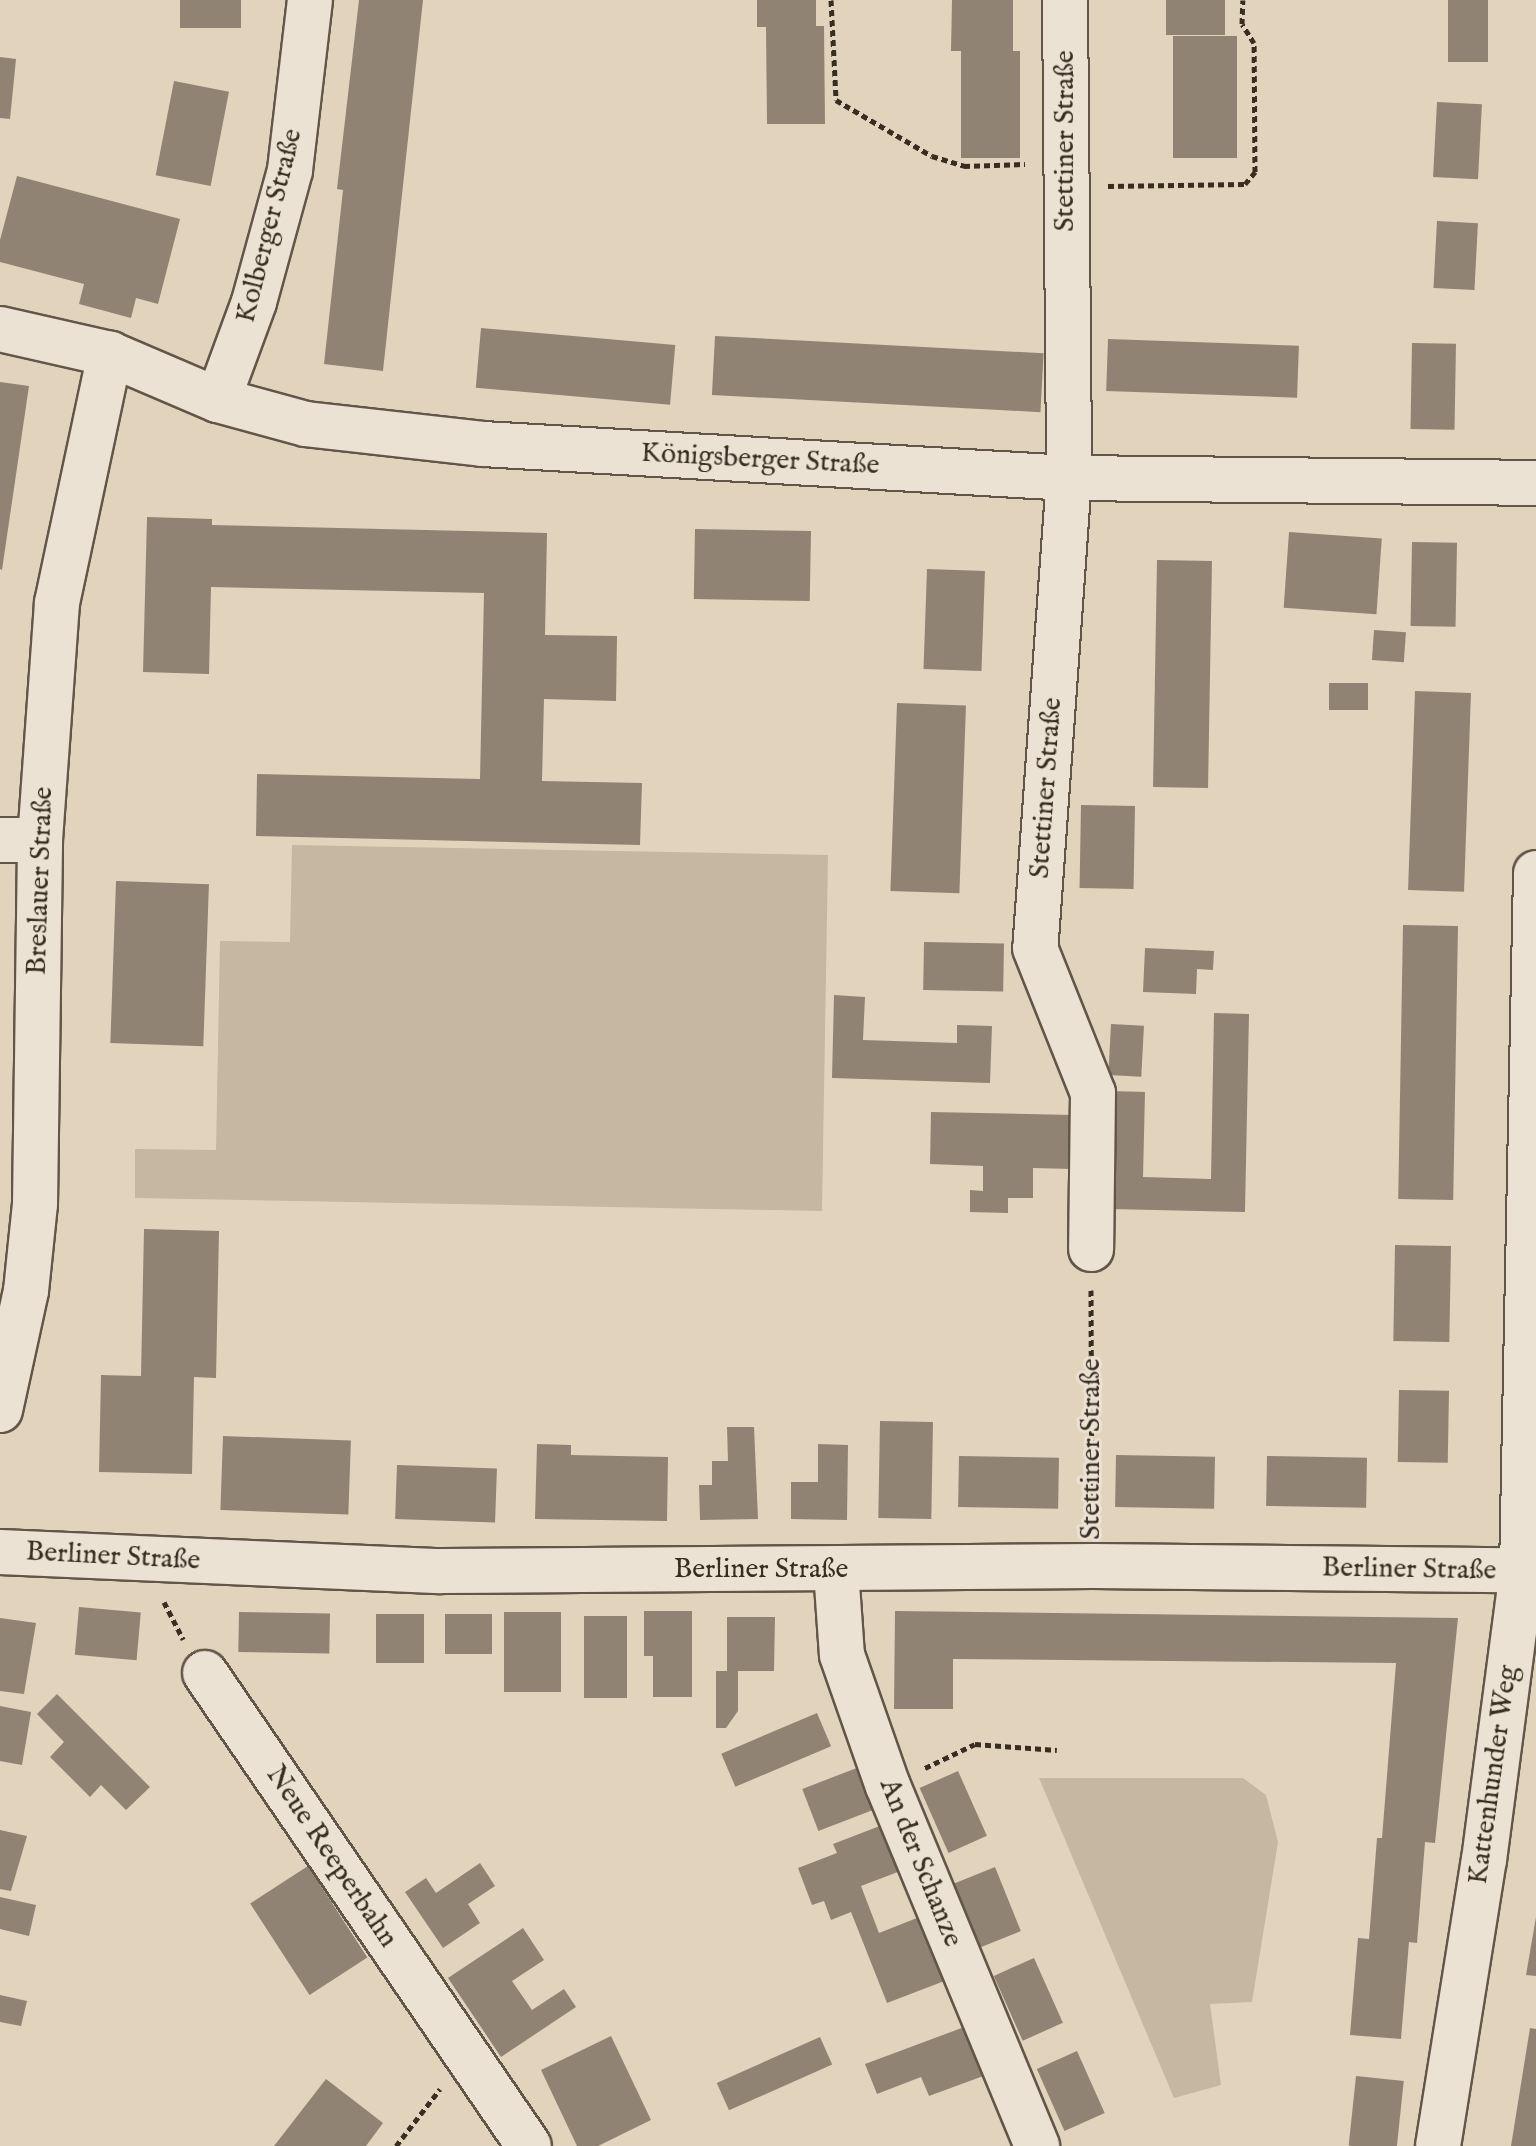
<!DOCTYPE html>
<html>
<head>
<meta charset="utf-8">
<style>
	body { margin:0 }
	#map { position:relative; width:1536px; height:2146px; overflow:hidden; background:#e2d3bc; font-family:"IM FELL English",serif }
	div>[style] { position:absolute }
	.green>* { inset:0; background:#c5b7a2 }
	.building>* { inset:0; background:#908373; transform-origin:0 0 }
	.path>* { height:5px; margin-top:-2.5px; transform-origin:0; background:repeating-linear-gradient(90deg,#372d23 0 6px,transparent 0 10px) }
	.roads { filter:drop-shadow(2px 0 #625649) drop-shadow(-2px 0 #625649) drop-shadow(0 2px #625649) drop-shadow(0 -2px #625649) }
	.minor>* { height:44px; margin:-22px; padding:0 22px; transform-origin:22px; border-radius:22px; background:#ece2d3 }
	span { translate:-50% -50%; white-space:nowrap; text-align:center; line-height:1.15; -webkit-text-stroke:6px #ece2d3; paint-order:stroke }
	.street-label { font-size:28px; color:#372d23 }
</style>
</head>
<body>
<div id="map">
	<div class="green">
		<i style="clip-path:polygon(292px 845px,828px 855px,822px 1211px,135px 1198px,135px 1149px,216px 1150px,220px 941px,290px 942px)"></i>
		<i style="clip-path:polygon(1039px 1778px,1243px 1778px,1266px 1795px,1278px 1842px,1252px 2002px,1210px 2004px,1221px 2085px,1174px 2098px)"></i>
	</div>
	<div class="building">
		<i style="left:180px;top:0;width:61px;height:28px"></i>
		<i style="clip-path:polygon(359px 0,423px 0,383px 371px,324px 364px,343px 190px,337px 189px)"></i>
		<i style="clip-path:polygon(757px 0,816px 0,816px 26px,824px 26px,825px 124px,767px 124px,766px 27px,757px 27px)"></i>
		<i style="clip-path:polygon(952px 0,1013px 0,1013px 51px,1020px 51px,1020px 158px,961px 158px,961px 51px,951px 51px)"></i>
		<i style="left:1166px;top:0;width:59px;height:35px"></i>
		<i style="left:1448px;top:0;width:40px;height:62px"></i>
		<i style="left:1173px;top:36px;width:64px;height:122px"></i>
		<i style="clip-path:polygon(0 57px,16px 59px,10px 119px,0 118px)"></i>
		<i style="left:174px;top:81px;width:56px;height:96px;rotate:11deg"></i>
		<i style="left:1437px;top:102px;width:45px;height:75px;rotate:3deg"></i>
		<i style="clip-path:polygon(17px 176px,180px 219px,158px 304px,136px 298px,131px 318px,79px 304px,84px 284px,0 262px,0 240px)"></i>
		<i style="left:1437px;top:221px;width:41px;height:67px;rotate:3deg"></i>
		<i style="left:481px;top:328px;width:195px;height:60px;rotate:5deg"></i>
		<i style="left:715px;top:336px;width:329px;height:59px;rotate:3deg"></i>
		<i style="left:1108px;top:339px;width:191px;height:52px;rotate:2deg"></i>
		<i style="left:1412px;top:343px;width:44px;height:86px;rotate:1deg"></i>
		<i style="clip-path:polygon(0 382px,29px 386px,2px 570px,0 569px)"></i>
		<i style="clip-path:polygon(147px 517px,212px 519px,212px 525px,547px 533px,545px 635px,617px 636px,616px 701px,544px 699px,542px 781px,642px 783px,640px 845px,256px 836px,257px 774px,480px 779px,484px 593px,211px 587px,209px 674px,143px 672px)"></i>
		<i style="left:695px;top:529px;width:116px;height:70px;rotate:1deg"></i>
		<i style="left:1289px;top:532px;width:93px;height:76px;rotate:4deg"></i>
		<i style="left:1412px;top:542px;width:45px;height:84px;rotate:1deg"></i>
		<i style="left:1157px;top:560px;width:55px;height:227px;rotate:1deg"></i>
		<i style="left:927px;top:569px;width:58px;height:100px;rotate:2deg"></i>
		<i style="left:1374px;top:630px;width:32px;height:30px;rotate:4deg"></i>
		<i style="left:1329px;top:683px;width:39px;height:27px"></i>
		<i style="left:1415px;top:691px;width:56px;height:199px;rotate:2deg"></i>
		<i style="left:897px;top:703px;width:69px;height:188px;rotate:2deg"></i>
		<i style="left:1081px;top:805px;width:54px;height:83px;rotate:1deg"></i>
		<i style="left:116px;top:881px;width:93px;height:162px;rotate:2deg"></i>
		<i style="left:1403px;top:925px;width:55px;height:274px;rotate:1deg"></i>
		<i style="left:924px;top:942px;width:80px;height:48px;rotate:1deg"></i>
		<i style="clip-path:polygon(1145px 948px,1214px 951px,1213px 970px,1197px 969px,1196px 994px,1143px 992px)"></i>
		<i style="clip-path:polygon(834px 995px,865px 997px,863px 1040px,957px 1043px,957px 1025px,992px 1026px,990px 1083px,832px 1078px)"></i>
		<i style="clip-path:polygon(1214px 1013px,1249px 1014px,1245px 1212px,1109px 1209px,1111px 1091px,1145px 1092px,1143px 1177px,1211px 1179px)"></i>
		<i style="left:1111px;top:1024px;width:33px;height:51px;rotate:3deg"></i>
		<i style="clip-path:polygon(931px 1112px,1073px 1115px,1072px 1169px,1033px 1168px,1033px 1198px,1008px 1198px,1008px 1213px,970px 1212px,970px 1190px,983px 1191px,983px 1166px,930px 1164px)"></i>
		<i style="clip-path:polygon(144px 1229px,219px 1231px,216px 1378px,194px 1377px,192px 1474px,99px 1472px,101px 1375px,141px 1376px)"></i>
		<i style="left:1395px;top:1245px;width:56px;height:96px;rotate:1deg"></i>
		<i style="left:1399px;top:1390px;width:50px;height:72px;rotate:1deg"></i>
		<i style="left:880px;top:1421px;width:53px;height:97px;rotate:1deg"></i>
		<i style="clip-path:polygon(727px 1427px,754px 1427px,758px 1519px,700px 1520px,699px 1485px,712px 1485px,712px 1461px,728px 1461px)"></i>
		<i style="left:223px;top:1436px;width:128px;height:74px;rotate:2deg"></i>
		<i style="clip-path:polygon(537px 1444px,571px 1445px,571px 1455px,668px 1457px,667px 1521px,535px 1519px)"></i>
		<i style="clip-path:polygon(818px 1444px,848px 1445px,847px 1520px,791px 1519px,791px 1482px,818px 1482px)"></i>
		<i style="left:1116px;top:1455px;width:99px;height:52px;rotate:1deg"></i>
		<i style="left:959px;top:1456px;width:100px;height:51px;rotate:1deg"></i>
		<i style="left:1267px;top:1456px;width:100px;height:50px;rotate:1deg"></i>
		<i style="left:397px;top:1465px;width:100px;height:54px;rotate:2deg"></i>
		<i style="left:79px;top:1607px;width:62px;height:48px;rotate:5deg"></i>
		<i style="clip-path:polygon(644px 1611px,692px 1611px,692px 1697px,653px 1697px,653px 1656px,644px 1656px)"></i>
		<i style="clip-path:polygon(895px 1611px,1458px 1618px,1435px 1843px,1425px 1842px,1417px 1943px,1409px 1942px,1401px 2039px,1350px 2035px,1358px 1938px,1369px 1939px,1377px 1838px,1382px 1838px,1396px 1663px,953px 1659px,953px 1709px,894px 1709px)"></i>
		<i style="left:239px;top:1612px;width:91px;height:40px;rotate:1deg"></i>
		<i style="left:504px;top:1612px;width:57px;height:80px"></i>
		<i style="left:376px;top:1614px;width:48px;height:49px"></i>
		<i style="left:445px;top:1614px;width:47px;height:40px"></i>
		<i style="left:584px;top:1616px;width:43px;height:82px"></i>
		<i style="clip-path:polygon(727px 1617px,775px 1617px,774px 1671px,738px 1671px,738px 1711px,726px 1728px,716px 1728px,716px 1671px,727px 1671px)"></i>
		<i style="clip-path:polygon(0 1618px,36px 1623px,24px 1694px,0 1691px)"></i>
		<i style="clip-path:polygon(57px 1694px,150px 1787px,126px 1810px,101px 1785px,90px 1797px,50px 1757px,64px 1742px,37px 1714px)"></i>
		<i style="clip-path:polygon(0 1706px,31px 1712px,22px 1765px,0 1761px)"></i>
		<i style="left:817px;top:1713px;width:36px;height:104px;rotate:67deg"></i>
		<i style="left:862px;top:1766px;width:45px;height:64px;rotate:69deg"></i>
		<i style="left:958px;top:1771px;width:71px;height:42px;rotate:66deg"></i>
		<i style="clip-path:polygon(885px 1824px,903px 1870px,861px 1886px,879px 1933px,922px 1916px,947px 1980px,887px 2003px,851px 1912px,831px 1920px,824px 1901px,812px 1905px,798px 1868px,837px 1853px,833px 1844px)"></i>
		<i style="clip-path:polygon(0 1830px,27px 1836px,11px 1891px,0 1889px)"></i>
		<i style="clip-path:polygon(480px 1863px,495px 1886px,468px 1904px,480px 1923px,443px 1948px,405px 1892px,426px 1878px,436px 1893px)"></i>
		<i style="left:308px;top:1866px;width:109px;height:69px;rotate:57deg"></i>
		<i style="left:995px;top:1867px;width:69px;height:44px;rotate:68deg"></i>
		<i style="clip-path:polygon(0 1897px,36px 1905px,29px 1936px,0 1929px)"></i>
		<i style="clip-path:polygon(1536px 1917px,1536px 1976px,1526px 1975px)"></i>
		<i style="clip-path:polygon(523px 1928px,544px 1960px,512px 1981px,532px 2010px,564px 1989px,576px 2007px,501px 2057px,448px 1978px)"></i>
		<i style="left:1034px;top:1958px;width:71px;height:44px;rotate:66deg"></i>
		<i style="clip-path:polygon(0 1995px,27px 2001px,21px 2026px,0 2022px)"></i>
		<i style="clip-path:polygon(967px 2026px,986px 2075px,929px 2096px,921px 2077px,877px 2094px,865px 2064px)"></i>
		<i style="clip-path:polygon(1530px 2028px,1536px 2029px,1536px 2146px,1511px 2146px)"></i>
		<i style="clip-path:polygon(611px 2036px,651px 2120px,598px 2146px,577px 2146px,541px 2070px)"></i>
		<i style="left:820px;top:2037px;width:30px;height:113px;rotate:66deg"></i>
		<i style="left:1077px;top:2051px;width:68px;height:44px;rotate:66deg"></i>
		<i style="left:1356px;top:2076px;width:48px;height:70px;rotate:6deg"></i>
		<i style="clip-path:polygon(326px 2079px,383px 2123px,366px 2146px,274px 2146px)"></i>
	</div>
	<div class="path">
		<i style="left:831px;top:0;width:100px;rotate:87.1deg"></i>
		<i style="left:836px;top:100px;width:111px;rotate:30.3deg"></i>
		<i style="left:932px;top:156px;width:34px;rotate:17deg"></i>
		<i style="left:964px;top:166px;width:61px;rotate:-1.9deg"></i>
		<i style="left:1108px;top:186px;width:137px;rotate:-0.8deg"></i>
		<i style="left:1245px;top:184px;width:16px;rotate:-50deg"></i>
		<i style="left:1255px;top:172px;width:129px;rotate:-90.4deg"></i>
		<i style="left:1254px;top:43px;width:22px;rotate:-122deg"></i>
		<i style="left:1242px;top:24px;width:24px;rotate:-88deg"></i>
		<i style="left:1091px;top:1290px;width:234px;rotate:89.8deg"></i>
		<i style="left:164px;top:1602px;width:42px;rotate:62.8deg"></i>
		<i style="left:925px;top:1768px;width:55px;rotate:-25.6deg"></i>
		<i style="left:975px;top:1744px;width:82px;rotate:4.2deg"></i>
		<i style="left:396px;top:2146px;width:72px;rotate:-52.3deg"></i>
	</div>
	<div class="roads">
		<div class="minor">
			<i style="left:1065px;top:0;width:478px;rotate:89.5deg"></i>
			<i style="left:1069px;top:478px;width:471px;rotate:94.1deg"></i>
			<i style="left:1035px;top:948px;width:156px;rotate:68.2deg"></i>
			<i style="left:1093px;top:1093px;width:156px;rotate:90.7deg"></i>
			<i style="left:0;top:329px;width:113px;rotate:12.8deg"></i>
			<i style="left:110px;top:354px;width:117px;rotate:23.1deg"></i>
			<i style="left:218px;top:400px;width:91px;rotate:15.3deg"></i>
			<i style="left:306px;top:424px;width:178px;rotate:6.4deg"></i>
			<i style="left:483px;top:444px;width:587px;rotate:3.32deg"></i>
			<i style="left:1069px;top:478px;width:467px;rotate:0.6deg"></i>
			<i style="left:218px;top:400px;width:104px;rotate:-69.8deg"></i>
			<i style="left:254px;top:302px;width:137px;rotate:-74.7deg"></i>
			<i style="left:290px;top:170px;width:171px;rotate:-83.3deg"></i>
			<i style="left:0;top:840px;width:40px"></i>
			<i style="left:0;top:1410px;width:122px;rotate:-77.7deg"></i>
			<i style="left:26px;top:1291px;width:87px;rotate:-84.1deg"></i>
			<i style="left:35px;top:1204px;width:364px;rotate:-89.2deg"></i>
			<i style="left:40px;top:840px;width:238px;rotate:-85.9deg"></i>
			<i style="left:57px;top:603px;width:255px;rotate:-78deg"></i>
			<i style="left:0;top:1552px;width:441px;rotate:2.5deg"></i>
			<i style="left:441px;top:1571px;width:652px;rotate:-0.44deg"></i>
			<i style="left:1093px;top:1566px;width:443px;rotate:0.6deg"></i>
			<i style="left:836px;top:1570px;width:85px;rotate:86deg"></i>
			<i style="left:842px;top:1655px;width:139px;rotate:70.7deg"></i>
			<i style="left:888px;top:1786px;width:390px;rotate:67.5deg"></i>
			<i style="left:205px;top:1673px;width:573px;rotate:55.59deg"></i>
			<i style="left:1438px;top:2146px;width:290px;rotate:-80.9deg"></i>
			<i style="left:1484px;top:1860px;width:291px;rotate:-82.5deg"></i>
			<i style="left:1522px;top:1571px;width:698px;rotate:-88.85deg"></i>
		</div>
	</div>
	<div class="street-label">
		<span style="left:1066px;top:141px;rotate:-90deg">Stettiner Straße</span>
		<span style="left:270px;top:226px;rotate:-76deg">Kolberger Straße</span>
		<span style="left:760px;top:460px;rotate:3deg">Königsberger Straße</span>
		<span style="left:1047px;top:788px;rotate:-86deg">Stettiner Straße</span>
		<span style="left:41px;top:881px;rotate:-88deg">Breslauer Straße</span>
		<span style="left:1092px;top:1449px;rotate:-90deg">Stettiner Straße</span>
		<span style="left:113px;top:1557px;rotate:3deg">Berliner Straße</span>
		<span style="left:761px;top:1570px">Berliner Straße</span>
		<span style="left:1409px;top:1570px;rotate:1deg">Berliner Straße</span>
		<span style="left:1494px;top:1775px;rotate:-82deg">Kattenhunder Weg</span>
		<span style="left:331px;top:1857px;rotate:56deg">Neue Reeperbahn</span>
		<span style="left:920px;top:1863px;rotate:68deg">An der Schanze</span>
	</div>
</div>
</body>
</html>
